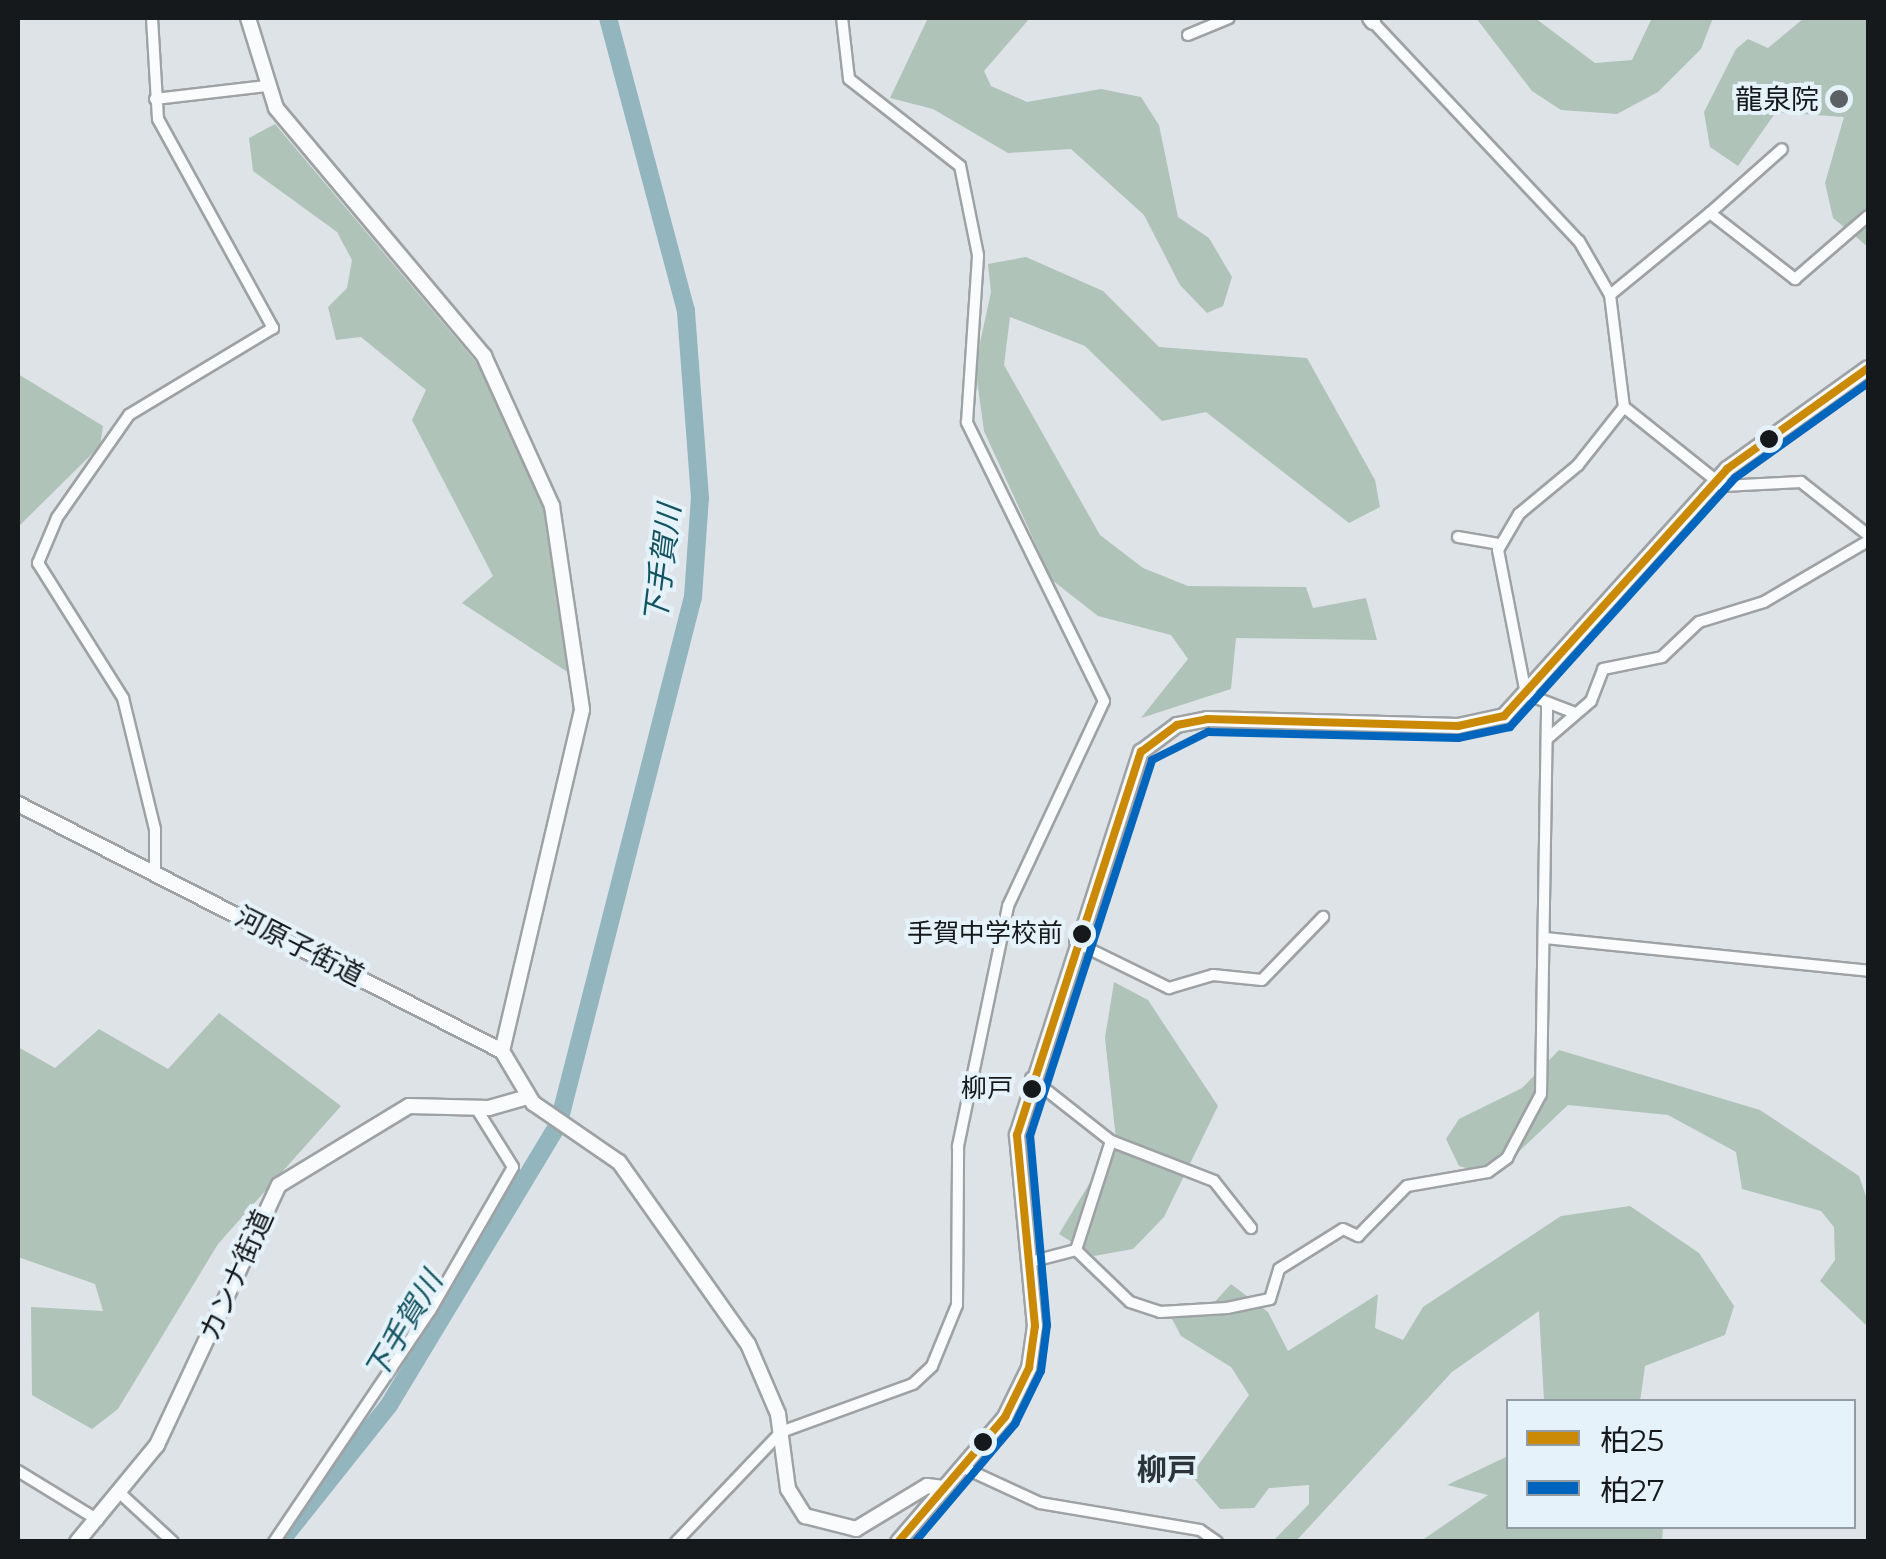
<!DOCTYPE html>
<html>
<head>
<meta charset="utf-8">
<style>
	body { margin:0 }
	#map { position:relative; width:1886px; height:1559px; overflow:hidden; background:#dee3e8; font-family:Montserrat,"Noto Sans JP",sans-serif }
	div>[style] { position:absolute }
	.forest>* { inset:0; background:#afc3b8 }
	.river>* { height:18px; margin:-9px; padding:0 9px; transform-origin:9px; border-radius:9px; background:#93b5be }
	.roads { filter:drop-shadow(2px 0 #9ea2a5) drop-shadow(-2px 0 #9ea2a5) drop-shadow(0 2px #9ea2a5) drop-shadow(0 -2px #9ea2a5) }
	.street>* { height:10px; margin:-5px; padding:0 5px; transform-origin:5px; border-radius:5px; background:#fafbfc }
	.secondary>* { height:14px; margin:-7px; padding:0 7px; transform-origin:7px; border-radius:7px; background:#fafbfc }
	.bus-1>* { height:8px; margin:-4px; padding:0 4px; transform-origin:4px; border-radius:4px; background:#ca8a06 }
	.bus-2>* { height:8px; margin:-4px; padding:0 4px; transform-origin:4px; border-radius:4px; background:#0065bd }
	.dots>* { width:28px; height:28px; translate:-50% -50%; box-sizing:border-box; border:5px solid #e6f2fa; border-radius:50% }
	span { translate:-50% -50%; white-space:nowrap; text-align:center; line-height:1.15; -webkit-text-stroke:8px #e6f2fa; paint-order:stroke }
	.bus-label { font-size:26px; color:#15191c }
	.right { translate:-100% -50%; text-align:right }
	.poi-label { font-size:28px; color:#15191c }
	.street-label { font-size:28px; color:#15191c }
	.water-label { font-size:30px; color:#125360; font-style:italic }
	.neighbourhood-label { font-size:30px; color:#2b343a; font-weight:700 }
	.frame { position:absolute; inset:0; border:20px solid #15191c; pointer-events:none }
	.legend { position:absolute; left:1506px; top:1399px; width:350px; height:130px; box-sizing:border-box; background:#e6f2fa; border:2px solid #929ba1; margin:0; padding:12px 18px; list-style:none; font-size:30px; color:#15191c }
	.legend li { display:flex; align-items:center; gap:20px; height:50px }
	.legend b { width:50px; border:2px solid #929ba1 }
</style>
</head>
<body>
<div id="map">
	<div class="forest">
		<i style="clip-path:polygon(928px 18px,1030px 18px,984px 71px,991px 86px,1027px 102px,1101px 89px,1141px 97px,1159px 125px,1178px 217px,1209px 238px,1232px 277px,1223px 306px,1207px 313px,1180px 285px,1144px 215px,1071px 149px,1008px 153px,933px 109px,890px 98px)"></i>
		<i style="clip-path:polygon(1476px 18px,1535px 18px,1595px 63px,1632px 60px,1652px 18px,1713px 18px,1701px 49px,1658px 92px,1617px 114px,1561px 110px,1532px 91px)"></i>
		<i style="clip-path:polygon(1804px 18px,1868px 18px,1868px 247px,1833px 218px,1825px 183px,1844px 117px,1776px 112px,1738px 166px,1710px 147px,1704px 112px,1736px 49px,1748px 39px,1768px 48px)"></i>
		<i style="clip-path:polygon(275px 124px,497px 387px,540px 484px,569px 673px,462px 603px,493px 576px,412px 420px,426px 390px,361px 337px,336px 340px,328px 307px,347px 288px,352px 260px,337px 232px,253px 171px,249px 138px)"></i>
		<i style="clip-path:polygon(1026px 257px,1103px 291px,1159px 347px,1307px 358px,1375px 480px,1380px 507px,1349px 523px,1206px 412px,1162px 421px,1085px 346px,1010px 317px,1004px 365px,1100px 535px,1143px 568px,1188px 586px,1306px 587px,1313px 608px,1366px 598px,1377px 640px,1236px 638px,1231px 689px,1141px 718px,1188px 659px,1171px 635px,1098px 616px,1052px 580px,984px 431px,975px 366px,991px 292px,988px 264px)"></i>
		<i style="clip-path:polygon(18px 374px,103px 426px,100px 446px,18px 527px)"></i>
		<i style="clip-path:polygon(1114px 982px,1148px 1000px,1218px 1106px,1164px 1217px,1133px 1249px,1094px 1256px,1059px 1234px,1116px 1139px,1105px 1038px)"></i>
		<i style="clip-path:polygon(219px 1013px,341px 1106px,218px 1244px,118px 1409px,92px 1429px,32px 1395px,31px 1307px,103px 1311px,95px 1284px,18px 1257px,18px 1047px,55px 1068px,99px 1029px,168px 1069px)"></i>
		<i style="clip-path:polygon(1559px 1050px,1760px 1110px,1859px 1176px,1868px 1202px,1868px 1327px,1820px 1281px,1835px 1260px,1834px 1227px,1821px 1211px,1742px 1189px,1736px 1152px,1668px 1115px,1568px 1105px,1493px 1176px,1459px 1166px,1446px 1139px,1459px 1119px,1522px 1088px)"></i>
		<i style="clip-path:polygon(1630px 1206px,1699px 1253px,1734px 1306px,1725px 1335px,1645px 1366px,1640px 1402px,1544px 1401px,1539px 1311px,1452px 1372px,1297px 1540px,1273px 1541px,1309px 1504px,1309px 1485px,1269px 1488px,1254px 1508px,1220px 1509px,1191px 1475px,1249px 1395px,1231px 1367px,1181px 1336px,1170px 1315px,1211px 1306px,1231px 1284px,1268px 1312px,1288px 1351px,1378px 1294px,1375px 1328px,1403px 1340px,1423px 1307px,1561px 1216px)"></i>
		<i style="clip-path:polygon(1508px 1456px,1508px 1526px,1663px 1527px,1662px 1541px,1421px 1541px,1488px 1495px,1447px 1485px)"></i>
	</div>
	<div class="river">
		<i style="left:561px;top:1114px;width:534px;rotate:-75.68deg"></i>
		<i style="left:693px;top:597px;width:99px;rotate:-86deg"></i>
		<i style="left:700px;top:498px;width:188px;rotate:-94.3deg"></i>
		<i style="left:686px;top:311px;width:303px;rotate:-104.9deg"></i>
		<i style="left:280px;top:1542px;width:175px;rotate:-51.5deg"></i>
		<i style="left:389px;top:1405px;width:325px;rotate:-58.9deg"></i>
	</div>
	<div class="roads">
		<div class="street">
			<i style="left:152px;top:18px;width:101px;rotate:86.6deg"></i>
			<i style="left:158px;top:119px;width:239px;rotate:61.2deg"></i>
			<i style="left:273px;top:328px;width:168px;rotate:148.9deg"></i>
			<i style="left:129px;top:415px;width:126px;rotate:125deg"></i>
			<i style="left:57px;top:518px;width:49px;rotate:112.9deg"></i>
			<i style="left:38px;top:563px;width:160px;rotate:57.8deg"></i>
			<i style="left:123px;top:698px;width:135px;rotate:76.3deg"></i>
			<i style="left:155px;top:829px;width:45px;rotate:90deg"></i>
			<i style="left:1373px;top:22px;width:301px;rotate:46.8deg"></i>
			<i style="left:1579px;top:241px;width:62px;rotate:60.1deg"></i>
			<i style="left:1610px;top:295px;width:113px;rotate:82.9deg"></i>
			<i style="left:1624px;top:407px;width:127px;rotate:38.6deg"></i>
			<i style="left:1723px;top:486px;width:78px;rotate:-2.9deg"></i>
			<i style="left:1801px;top:482px;width:85px;rotate:38.3deg"></i>
			<i style="left:1188px;top:35px;width:44px;rotate:-22.5deg"></i>
			<i style="left:155px;top:99px;width:112px;rotate:-6.7deg"></i>
			<i style="left:1710px;top:213px;width:96px;rotate:-41.6deg"></i>
			<i style="left:1610px;top:295px;width:129px;rotate:-39.4deg"></i>
			<i style="left:1710px;top:213px;width:108px;rotate:37.8deg"></i>
			<i style="left:1795px;top:279px;width:96px;rotate:-40.8deg"></i>
			<i style="left:1458px;top:537px;width:42px;rotate:9.7deg"></i>
			<i style="left:1575px;top:713px;width:53px;rotate:-158.8deg"></i>
			<i style="left:1526px;top:694px;width:147px;rotate:-101deg"></i>
			<i style="left:1498px;top:550px;width:42px;rotate:-59.7deg"></i>
			<i style="left:1519px;top:514px;width:77px;rotate:-39.7deg"></i>
			<i style="left:1578px;top:465px;width:74px;rotate:-51.6deg"></i>
			<i style="left:1547px;top:739px;width:58px;rotate:-40.8deg"></i>
			<i style="left:1591px;top:701px;width:34px;rotate:-69deg"></i>
			<i style="left:1603px;top:669px;width:60px;rotate:-11.5deg"></i>
			<i style="left:1662px;top:657px;width:51px;rotate:-43.4deg"></i>
			<i style="left:1699px;top:622px;width:68px;rotate:-17.1deg"></i>
			<i style="left:1764px;top:602px;width:121px;rotate:-30.4deg"></i>
			<i style="left:1545px;top:938px;width:325px;rotate:5.8deg"></i>
			<i style="left:1075px;top:942px;width:105px;rotate:26.1deg"></i>
			<i style="left:1169px;top:988px;width:46px;rotate:-16.5deg"></i>
			<i style="left:1213px;top:975px;width:49px;rotate:5.8deg"></i>
			<i style="left:1262px;top:980px;width:88px;rotate:-45.9deg"></i>
			<i style="left:1031px;top:1078px;width:102px;rotate:38.2deg"></i>
			<i style="left:1111px;top:1141px;width:110px;rotate:21.2deg"></i>
			<i style="left:1214px;top:1181px;width:60px;rotate:51.8deg"></i>
			<i style="left:1076px;top:1250px;width:114px;rotate:-72.2deg"></i>
			<i style="left:1030px;top:1262px;width:48px;rotate:-14.6deg"></i>
			<i style="left:1076px;top:1250px;width:75px;rotate:43.9deg"></i>
			<i style="left:1130px;top:1302px;width:32px;rotate:18deg"></i>
			<i style="left:1160px;top:1312px;width:67px;rotate:-3.4deg"></i>
			<i style="left:1227px;top:1308px;width:44px;rotate:-11.8deg"></i>
			<i style="left:1270px;top:1299px;width:31px;rotate:-73deg"></i>
			<i style="left:1279px;top:1269px;width:75px;rotate:-32deg"></i>
			<i style="left:1343px;top:1229px;width:17px;rotate:25deg"></i>
			<i style="left:1358px;top:1236px;width:70px;rotate:-45.6deg"></i>
			<i style="left:1407px;top:1186px;width:82px;rotate:-9.8deg"></i>
			<i style="left:1488px;top:1172px;width:24px;rotate:-36deg"></i>
			<i style="left:1507px;top:1158px;width:72px;rotate:-62deg"></i>
			<i style="left:1541px;top:1094px;width:388px;rotate:-89.1deg"></i>
			<i style="left:962px;top:1467px;width:86px;rotate:24.8deg"></i>
			<i style="left:1040px;top:1503px;width:162px;rotate:9.6deg"></i>
			<i style="left:1200px;top:1530px;width:21px;rotate:35deg"></i>
			<i style="left:18px;top:1471px;width:94px;rotate:31.5deg"></i>
			<i style="left:122px;top:1495px;width:69px;rotate:42.7deg"></i>
			<i style="left:274px;top:1542px;width:279px;rotate:-56deg"></i>
			<i style="left:430px;top:1311px;width:166px;rotate:-60deg"></i>
			<i style="left:513px;top:1167px;width:70px;rotate:-122.1deg"></i>
			<i style="left:676px;top:1542px;width:152px;rotate:-46.3deg"></i>
			<i style="left:781px;top:1432px;width:140px;rotate:-20deg"></i>
			<i style="left:913px;top:1384px;width:26px;rotate:-43deg"></i>
			<i style="left:932px;top:1366px;width:66px;rotate:-67.7deg"></i>
			<i style="left:957px;top:1305px;width:159px;rotate:-89.6deg"></i>
			<i style="left:958px;top:1146px;width:245px;rotate:-78.2deg"></i>
			<i style="left:1008px;top:906px;width:226px;rotate:-64.9deg"></i>
			<i style="left:1104px;top:701px;width:311px;rotate:-116.2deg"></i>
			<i style="left:967px;top:422px;width:167px;rotate:-86.2deg"></i>
			<i style="left:978px;top:255px;width:91px;rotate:-101.4deg"></i>
			<i style="left:960px;top:166px;width:141px;rotate:-141.9deg"></i>
			<i style="left:849px;top:79px;width:61px;rotate:-96.5deg"></i>
		</div>
		<div class="secondary">
			<i style="left:248px;top:18px;width:94px;rotate:72.7deg"></i>
			<i style="left:276px;top:108px;width:324px;rotate:50deg"></i>
			<i style="left:484px;top:356px;width:165px;rotate:65.6deg"></i>
			<i style="left:552px;top:506px;width:206px;rotate:81.6deg"></i>
			<i style="left:582px;top:710px;width:350px;rotate:103.2deg"></i>
			<i style="left:1370px;top:18px;width:5px;rotate:53deg"></i>
			<i style="left:18px;top:804px;width:543px;rotate:27.04deg"></i>
			<i style="left:502px;top:1051px;width:61px;rotate:59.2deg"></i>
			<i style="left:533px;top:1103px;width:104px;rotate:34.5deg"></i>
			<i style="left:619px;top:1162px;width:223px;rotate:54.7deg"></i>
			<i style="left:748px;top:1344px;width:76px;rotate:66.8deg"></i>
			<i style="left:778px;top:1414px;width:76px;rotate:82.4deg"></i>
			<i style="left:788px;top:1489px;width:32px;rotate:58deg"></i>
			<i style="left:805px;top:1516px;width:53px;rotate:14.3deg"></i>
			<i style="left:856px;top:1529px;width:83px;rotate:-31.2deg"></i>
			<i style="left:927px;top:1486px;width:17px;rotate:7deg"></i>
			<i style="left:77px;top:1542px;width:126px;rotate:-50.5deg"></i>
			<i style="left:157px;top:1445px;width:287px;rotate:-64.9deg"></i>
			<i style="left:279px;top:1185px;width:152px;rotate:-31.3deg"></i>
			<i style="left:409px;top:1106px;width:80px;rotate:1.4deg"></i>
			<i style="left:489px;top:1108px;width:40px;rotate:-16deg"></i>
			<i style="left:898px;top:1542px;width:165px;rotate:-49.4deg"></i>
			<i style="left:1005px;top:1417px;width:55px;rotate:-63.9deg"></i>
			<i style="left:1029px;top:1368px;width:42px;rotate:-81.9deg"></i>
			<i style="left:1035px;top:1326px;width:192px;rotate:-95.4deg"></i>
			<i style="left:1017px;top:1135px;width:403px;rotate:-72.1deg"></i>
			<i style="left:1141px;top:752px;width:45px;rotate:-36.9deg"></i>
			<i style="left:1177px;top:725px;width:31px;rotate:-11deg"></i>
			<i style="left:1207px;top:719px;width:251px;rotate:1.6deg"></i>
			<i style="left:1458px;top:726px;width:47px;rotate:-12.3deg"></i>
			<i style="left:1504px;top:716px;width:333px;rotate:-47.9deg"></i>
			<i style="left:1727px;top:469px;width:173px;rotate:-35.6deg"></i>
		</div>
	</div>
	<div class="bus-1">
		<i style="left:898px;top:1542px;width:165px;rotate:-49.4deg"></i>
		<i style="left:1005px;top:1417px;width:55px;rotate:-63.9deg"></i>
		<i style="left:1029px;top:1368px;width:42px;rotate:-81.9deg"></i>
		<i style="left:1035px;top:1326px;width:192px;rotate:-95.4deg"></i>
		<i style="left:1017px;top:1135px;width:403px;rotate:-72.1deg"></i>
		<i style="left:1141px;top:752px;width:45px;rotate:-36.9deg"></i>
		<i style="left:1177px;top:725px;width:31px;rotate:-11deg"></i>
		<i style="left:1207px;top:719px;width:251px;rotate:1.6deg"></i>
		<i style="left:1458px;top:726px;width:47px;rotate:-12.3deg"></i>
		<i style="left:1504px;top:716px;width:333px;rotate:-47.9deg"></i>
		<i style="left:1727px;top:469px;width:173px;rotate:-35.6deg"></i>
	</div>
	<div class="bus-2">
		<i style="left:915px;top:1542px;width:155px;rotate:-49.7deg"></i>
		<i style="left:1015px;top:1424px;width:59px;rotate:-63.9deg"></i>
		<i style="left:1041px;top:1371px;width:46px;rotate:-82.6deg"></i>
		<i style="left:1047px;top:1325px;width:190px;rotate:-95.1deg"></i>
		<i style="left:1030px;top:1136px;width:395px;rotate:-72deg"></i>
		<i style="left:1152px;top:760px;width:63px;rotate:-26.6deg"></i>
		<i style="left:1208px;top:732px;width:250px;rotate:1.4deg"></i>
		<i style="left:1458px;top:738px;width:53px;rotate:-11.9deg"></i>
		<i style="left:1510px;top:727px;width:336px;rotate:-47.9deg"></i>
		<i style="left:1735px;top:478px;width:163px;rotate:-35.5deg"></i>
	</div>
	<div class="dots">
		<i style="left:1839px;top:99px;background:#5b6063"></i>
		<i style="left:1769px;top:439px;background:#15191c"></i>
		<i style="left:1082px;top:934px;background:#15191c"></i>
		<i style="left:1032px;top:1089px;background:#15191c"></i>
		<i style="left:983px;top:1442px;background:#15191c"></i>
	</div>
	<div class="bus-label">
		<span class="right" style="left:1063px;top:934px">手賀中学校前</span>
		<span class="right" style="left:1013px;top:1089px">柳戸</span>
	</div>
	<div class="poi-label">
		<span class="right" style="left:1819px;top:99px">龍泉院</span>
	</div>
	<div class="street-label">
		<span style="left:300px;top:946px;rotate:27deg">河原子街道</span>
		<span style="left:236px;top:1275px;rotate:-66deg">カンナ街道</span>
	</div>
	<div class="water-label">
		<span style="left:663px;top:564px;rotate:-83deg">下手賀川</span>
		<span style="left:404px;top:1326px;rotate:-59deg">下手賀川</span>
	</div>
	<div class="neighbourhood-label">
		<span style="left:1167px;top:1470px">柳戸</span>
	</div>
	<div class="frame"></div>
	<ul class="legend">
	<li><b style="height:12px;background:#ca8a06"></b>柏25</li>
	<li><b style="height:12px;background:#0065bd"></b>柏27</li>
	</ul>
</div>
</body>
</html>
